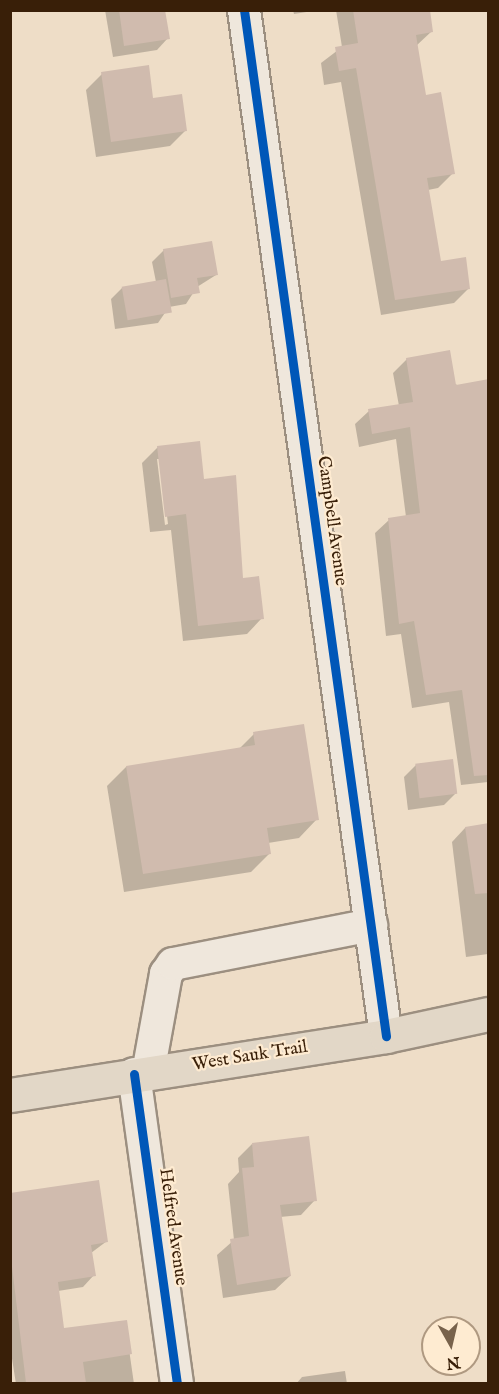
<!DOCTYPE html>
<html>
<head>
<meta charset="utf-8">
<style>
	body { margin:0 }
	#map { position:relative; width:499px; height:1394px; overflow:hidden; background:#eeddc7; font-family:"IM FELL English",serif }
	div>[style] { position:absolute }
	.shadow>* { inset:0; background:#0003 }
	.building>* { inset:0; background:#d0bbae; transform-origin:0 0 }
	.roads { filter:drop-shadow(2px 0 #9c8f80) drop-shadow(-2px 0 #9c8f80) drop-shadow(0 2px #9c8f80) drop-shadow(0 -2px #9c8f80) }
	.minor>* { height:32px; margin:-16px; padding:0 16px; transform-origin:16px; border-radius:16px; background:#efe7dc }
	.major>* { height:33px; margin:-16.5px; padding:0 16.5px; transform-origin:16.5px; border-radius:16.5px; background:#e2d7c7 }
	.cycleway>* { height:9px; margin:-4.5px; padding:0 4.5px; transform-origin:4.5px; border-radius:4.5px; background:#0057b8 }
	span { translate:-50% -50%; white-space:nowrap; text-align:center; line-height:1.15; -webkit-text-stroke:4.5px #feebd1; paint-order:stroke }
	.street-label { font-size:18px; color:#391f08 }
	.frame { position:absolute; inset:0; border:12px solid #391f08; pointer-events:none }
	.north { position:absolute; left:421px; top:1316px; width:60px; height:60px; box-sizing:border-box; background:#feebd1; border:2px solid #af9981; border-radius:50%; rotate:172deg; font-size:16px; font-weight:700; line-height:24px; text-align:center; color:#391f08 }
	.north::after { content:''; display:block; margin:auto; width:21px; height:27px; background:#78624b; clip-path:polygon(50% 0,100% 100%,50% 72%,0 100%) }
</style>
</head>
<body>
<div id="map">
	<div class="shadow">
		<i style="clip-path:polygon(105px 10px,164px 10px,168px 38px,157px 50px,113px 57px)"></i>
		<i style="clip-path:polygon(293px 10px,319px 10px,294px 14px)"></i>
		<i style="clip-path:polygon(336px 10px,429px 10px,432px 31px,416px 46px,425px 96px,453px 173px,438px 188px,428px 190px,439px 263px,469px 288px,454px 303px,381px 315px,341px 82px,324px 85px,321px 63px,342px 47px)"></i>
		<i style="clip-path:polygon(102px 74px,152px 99px,186px 130px,170px 146px,96px 157px,86px 90px)"></i>
		<i style="clip-path:polygon(164px 250px,216px 275px,197px 287px,186px 304px,169px 307px,158px 323px,115px 329px,111px 299px,122px 288px,156px 282px,152px 262px)"></i>
		<i style="clip-path:polygon(407px 359px,488px 401px,488px 782px,461px 785px,449px 702px,412px 708px,401px 634px,386px 636px,375px 533px,389px 520px,406px 517px,396px 439px,359px 447px,355px 424px,369px 411px,399px 406px,393px 373px)"></i>
		<i style="clip-path:polygon(evenodd,158px 447px,203px 480px,235px 476px,241px 580px,262px 618px,247px 634px,183px 641px,171px 530px,150px 532px,142px 463px,158px 447px,157px 459px,160px 459px,168px 524px,165px 525px,157px 459px)"></i>
		<i style="clip-path:polygon(254px 734px,317px 819px,299px 838px,268px 843px,270px 853px,251px 872px,124px 892px,107px 786px,126px 767px,238px 750px)"></i>
		<i style="clip-path:polygon(416px 765px,456px 793px,444px 805px,408px 810px,404px 777px)"></i>
		<i style="clip-path:polygon(488px 825px,488px 954px,466px 957px,452px 842px,465px 828px)"></i>
		<i style="clip-path:polygon(252px 1144px,315px 1200px,301px 1215px,280px 1217px,290px 1276px,275px 1290px,223px 1298px,217px 1255px,234px 1240px,228px 1184px,239px 1172px,238px 1158px)"></i>
		<i style="clip-path:polygon(10px 1195px,107px 1241px,91px 1253px,94px 1275px,83px 1287px,58px 1291px,63px 1330px,125px 1321px,134px 1384px,16px 1384px,10px 1346px)"></i>
		<i style="clip-path:polygon(345px 1371px,347px 1384px,296px 1384px,302px 1377px)"></i>
	</div>
	<div class="building">
		<i style="clip-path:polygon(119px 10px,165px 10px,170px 39px,124px 46px)"></i>
		<i style="clip-path:polygon(353px 10px,430px 10px,433px 32px,416px 35px,426px 95px,441px 92px,455px 174px,427px 178px,441px 261px,466px 257px,470px 289px,395px 300px,356px 68px,339px 71px,335px 47px,358px 43px)"></i>
		<i style="clip-path:polygon(149px 65px,153px 98px,182px 94px,187px 131px,111px 142px,101px 72px)"></i>
		<i style="clip-path:polygon(212px 241px,218px 275px,197px 278px,200px 293px,171px 298px,163px 249px)"></i>
		<i style="left:166px;top:279px;width:34px;height:45px;rotate:80deg"></i>
		<i style="clip-path:polygon(450px 350px,456px 385px,489px 379px,489px 775px,474px 776px,462px 690px,426px 695px,414px 621px,399px 624px,388px 518px,420px 513px,410px 427px,372px 434px,368px 409px,413px 402px,406px 358px)"></i>
		<i style="clip-path:polygon(200px 441px,204px 479px,236px 475px,243px 578px,259px 576px,264px 619px,198px 626px,186px 514px,165px 517px,157px 446px)"></i>
		<i style="clip-path:polygon(304px 724px,319px 820px,267px 828px,271px 854px,143px 874px,126px 766px,255px 745px,253px 732px)"></i>
		<i style="left:453px;top:759px;width:35px;height:38px;rotate:83deg"></i>
		<i style="clip-path:polygon(489px 823px,489px 893px,475px 894px,465px 827px)"></i>
		<i style="clip-path:polygon(309px 1136px,317px 1201px,280px 1205px,291px 1276px,237px 1285px,230px 1239px,249px 1236px,242px 1168px,254px 1167px,252px 1143px)"></i>
		<i style="clip-path:polygon(99px 1180px,108px 1242px,91px 1245px,96px 1276px,58px 1282px,64px 1328px,127px 1320px,132px 1354px,83px 1362px,86px 1383px,26px 1383px,10px 1250px,10px 1193px)"></i>
	</div>
	<div class="roads">
		<div class="minor">
			<i style="left:244px;top:10px;width:1036px;rotate:82.12deg"></i>
			<i style="left:148px;top:1073px;width:101px;rotate:-79.7deg"></i>
			<i style="left:166px;top:974px;width:12px;rotate:-55deg"></i>
			<i style="left:173px;top:964px;width:202px;rotate:-11.1deg"></i>
			<i style="left:134px;top:1074px;width:313px;rotate:82.1deg"></i>
		</div>
		<div class="major">
			<i style="left:10px;top:1095px;width:381px;rotate:-8.9deg"></i>
			<i style="left:386px;top:1036px;width:104px;rotate:-12.2deg"></i>
		</div>
	</div>
	<div class="cycleway">
		<i style="left:244px;top:10px;width:1036px;rotate:82.12deg"></i>
		<i style="left:134px;top:1074px;width:313px;rotate:82.1deg"></i>
	</div>
	<div class="street-label">
		<span style="left:331px;top:521px;rotate:82deg">Campbell Avenue</span>
		<span style="left:250px;top:1057px;rotate:-9deg">West Sauk Trail</span>
		<span style="left:172px;top:1227px;rotate:82deg">Helfred Avenue</span>
	</div>
	<div class="frame"></div>
	<div class="north">N</div>
</div>
</body>
</html>
